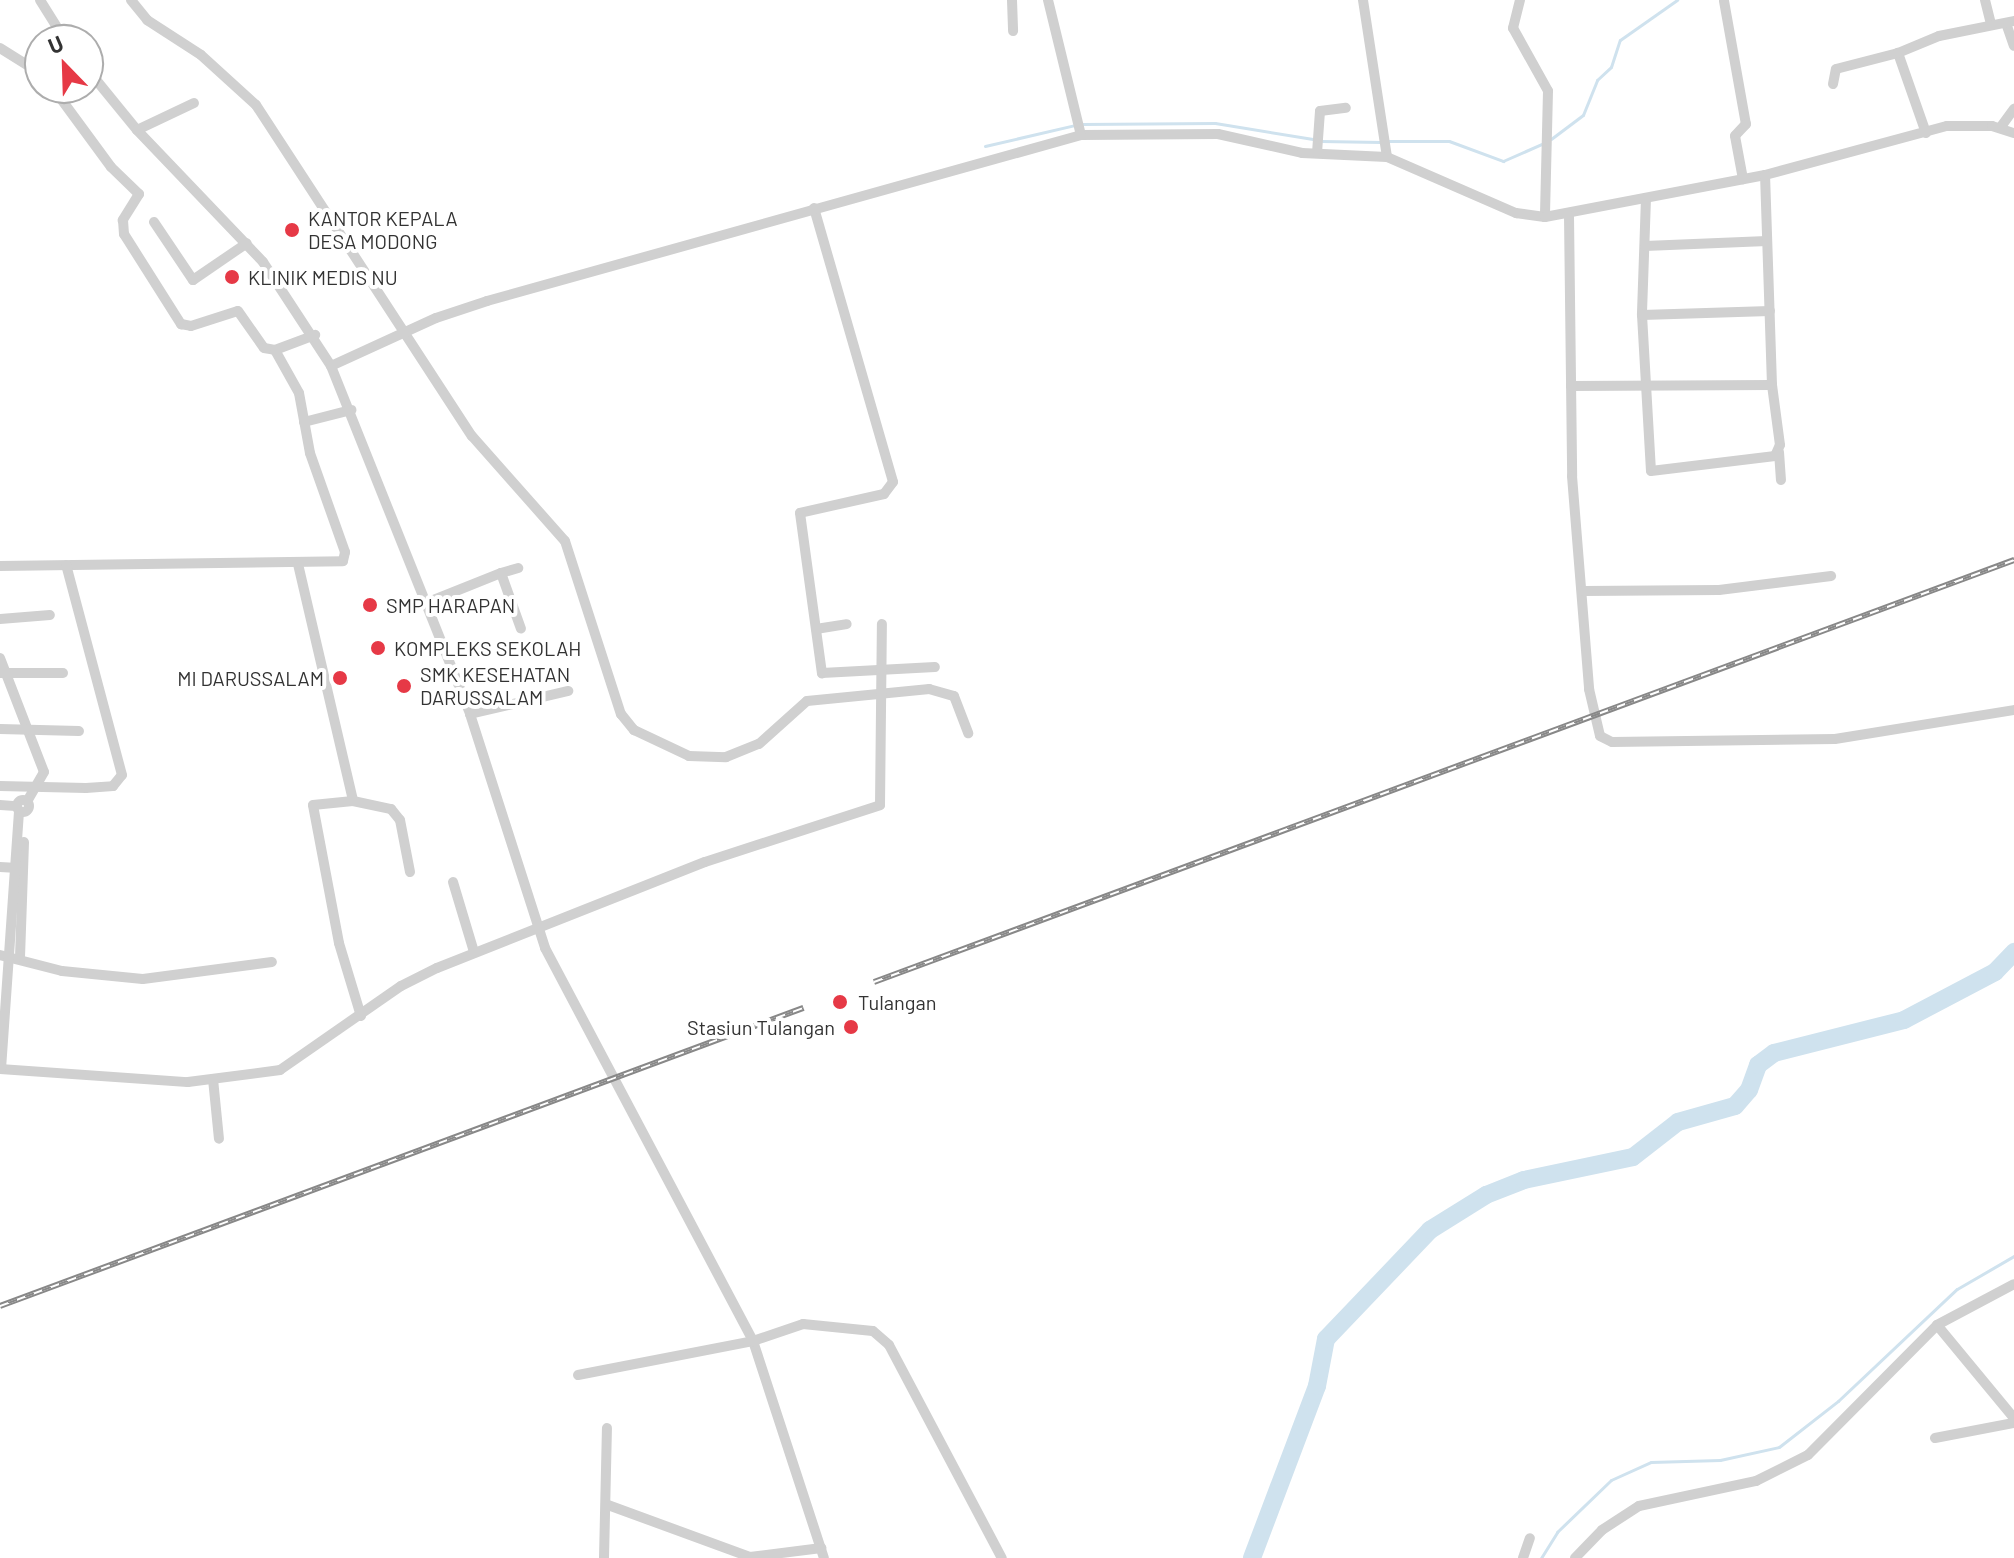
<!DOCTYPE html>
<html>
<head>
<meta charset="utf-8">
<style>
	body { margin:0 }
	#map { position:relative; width:2014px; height:1558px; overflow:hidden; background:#fff; font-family:Barlow,sans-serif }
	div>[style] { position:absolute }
	.stream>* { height:3px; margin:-1.5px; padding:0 1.5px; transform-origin:1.5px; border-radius:1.5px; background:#cfe2ee }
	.river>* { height:18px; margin:-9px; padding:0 9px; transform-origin:9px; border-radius:9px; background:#cfe2ee }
	.minor>* { height:10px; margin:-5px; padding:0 5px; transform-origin:5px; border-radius:5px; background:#d0d0d0 }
	.minor>.ring { margin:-5px; padding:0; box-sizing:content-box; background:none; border:10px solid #d0d0d0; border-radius:50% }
	.rail>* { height:6px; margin-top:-3px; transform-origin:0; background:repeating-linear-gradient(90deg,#fff 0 9px,#888 0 18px); box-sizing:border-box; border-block:2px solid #888 }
	.dots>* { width:22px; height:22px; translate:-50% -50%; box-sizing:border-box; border:4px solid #fff; border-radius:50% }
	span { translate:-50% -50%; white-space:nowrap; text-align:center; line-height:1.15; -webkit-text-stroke:8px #fff; paint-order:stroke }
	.poi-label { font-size:20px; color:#333 }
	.left { translate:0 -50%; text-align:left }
	.right { translate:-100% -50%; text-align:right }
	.north { position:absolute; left:24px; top:24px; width:80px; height:80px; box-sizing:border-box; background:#fff; border:2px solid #adadad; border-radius:50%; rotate:337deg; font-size:22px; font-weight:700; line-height:32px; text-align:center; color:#333 }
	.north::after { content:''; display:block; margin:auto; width:28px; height:36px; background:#e63946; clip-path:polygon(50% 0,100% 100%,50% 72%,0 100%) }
</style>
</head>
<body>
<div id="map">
	<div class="stream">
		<i style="left:1082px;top:124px;width:133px;rotate:-0.4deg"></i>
		<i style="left:1215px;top:123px;width:99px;rotate:9.3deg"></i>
		<i style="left:1551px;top:139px;width:40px;rotate:-37deg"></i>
		<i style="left:1583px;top:115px;width:38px;rotate:-68deg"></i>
		<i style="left:1597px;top:80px;width:19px;rotate:-43deg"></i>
		<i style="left:1611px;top:67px;width:28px;rotate:-72deg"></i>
		<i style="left:1620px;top:40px;width:70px;rotate:-35.1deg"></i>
		<i style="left:1321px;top:141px;width:60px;rotate:1deg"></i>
		<i style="left:1388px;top:141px;width:61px"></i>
		<i style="left:1449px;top:141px;width:58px;rotate:20.3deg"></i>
		<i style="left:1503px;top:161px;width:45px;rotate:-23.7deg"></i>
		<i style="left:985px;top:146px;width:92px;rotate:-13.1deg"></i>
		<i style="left:1541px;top:1558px;width:31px;rotate:-58deg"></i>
		<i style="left:1557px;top:1532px;width:75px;rotate:-43.9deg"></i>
		<i style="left:1611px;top:1480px;width:44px;rotate:-24.2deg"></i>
		<i style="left:1651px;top:1462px;width:69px;rotate:-1.7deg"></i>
		<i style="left:1720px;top:1460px;width:60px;rotate:-12.4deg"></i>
		<i style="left:1779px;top:1447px;width:75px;rotate:-37.9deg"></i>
		<i style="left:1838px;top:1401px;width:163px;rotate:-43.3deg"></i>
		<i style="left:1957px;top:1289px;width:66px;rotate:-30.1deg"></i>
	</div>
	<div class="river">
		<i style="left:1252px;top:1558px;width:184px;rotate:-69.3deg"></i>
		<i style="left:1317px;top:1386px;width:48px;rotate:-79.2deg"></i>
		<i style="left:1326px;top:1339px;width:151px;rotate:-46.3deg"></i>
		<i style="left:1430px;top:1230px;width:66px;rotate:-32deg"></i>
		<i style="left:1486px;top:1195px;width:41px;rotate:-21.5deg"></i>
		<i style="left:1524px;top:1180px;width:111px;rotate:-11.9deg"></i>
		<i style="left:1633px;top:1157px;width:57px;rotate:-37.9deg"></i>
		<i style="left:1678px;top:1122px;width:59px;rotate:-15.7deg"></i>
		<i style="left:1735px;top:1106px;width:21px;rotate:-49deg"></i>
		<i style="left:1749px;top:1090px;width:27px;rotate:-70deg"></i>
		<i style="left:1758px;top:1065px;width:20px;rotate:-37deg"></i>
		<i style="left:1774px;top:1053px;width:134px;rotate:-14.2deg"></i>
		<i style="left:1904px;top:1020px;width:103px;rotate:-27.8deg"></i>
		<i style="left:1995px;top:972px;width:28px;rotate:-46deg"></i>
	</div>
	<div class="minor">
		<i style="left:40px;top:0;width:47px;rotate:58deg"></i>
		<i style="left:131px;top:0;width:26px;rotate:51deg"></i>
		<i style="left:147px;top:20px;width:64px;rotate:32.9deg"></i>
		<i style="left:201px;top:55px;width:74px;rotate:42.3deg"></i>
		<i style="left:256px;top:105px;width:395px;rotate:56.9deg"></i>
		<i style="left:472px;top:436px;width:140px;rotate:48.5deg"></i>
		<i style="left:565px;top:541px;width:182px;rotate:72.1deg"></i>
		<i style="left:621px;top:714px;width:21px;rotate:51deg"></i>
		<i style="left:634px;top:730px;width:61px;rotate:25.3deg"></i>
		<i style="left:689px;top:756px;width:37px;rotate:2deg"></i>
		<i style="left:726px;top:757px;width:35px;rotate:-22deg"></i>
		<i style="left:759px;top:744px;width:64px;rotate:-41.9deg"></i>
		<i style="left:807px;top:701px;width:123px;rotate:-5.6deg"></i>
		<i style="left:929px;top:689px;width:26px;rotate:16deg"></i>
		<i style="left:954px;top:696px;width:40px;rotate:69deg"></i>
		<i style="left:1012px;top:0;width:31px;rotate:88deg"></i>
		<i style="left:1048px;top:0;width:139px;rotate:76.3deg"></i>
		<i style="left:1081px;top:135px;width:137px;rotate:-0.4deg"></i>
		<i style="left:1218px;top:134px;width:86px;rotate:12.7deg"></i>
		<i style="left:1302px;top:153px;width:85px;rotate:2.7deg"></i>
		<i style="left:1387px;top:157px;width:159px;rotate:-98.7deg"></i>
		<i style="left:1520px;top:0;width:29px;rotate:104deg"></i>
		<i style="left:1513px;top:28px;width:72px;rotate:60.9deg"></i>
		<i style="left:1548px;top:91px;width:126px;rotate:91.4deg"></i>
		<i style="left:1985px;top:0;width:25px;rotate:76deg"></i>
		<i style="left:1724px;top:1px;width:125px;rotate:79.9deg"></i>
		<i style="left:1746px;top:124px;width:16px;rotate:133deg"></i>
		<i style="left:1735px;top:136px;width:44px;rotate:79.5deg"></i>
		<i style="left:2006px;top:23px;width:24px;rotate:71deg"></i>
		<i style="left:0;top:48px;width:47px;rotate:32deg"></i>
		<i style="left:88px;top:70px;width:77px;rotate:50.8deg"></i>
		<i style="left:137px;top:130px;width:182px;rotate:46.3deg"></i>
		<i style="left:263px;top:262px;width:124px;rotate:56.8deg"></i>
		<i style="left:331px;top:366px;width:375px;rotate:68.2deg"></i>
		<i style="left:470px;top:714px;width:246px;rotate:72.2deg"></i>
		<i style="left:545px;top:948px;width:445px;rotate:62.1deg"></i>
		<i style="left:753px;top:1341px;width:228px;rotate:71.9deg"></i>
		<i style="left:1833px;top:84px;width:15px;rotate:-79deg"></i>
		<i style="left:1836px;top:69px;width:64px;rotate:-14.5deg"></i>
		<i style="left:53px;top:88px;width:98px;rotate:53.7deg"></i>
		<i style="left:111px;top:167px;width:39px;rotate:44deg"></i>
		<i style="left:139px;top:194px;width:31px;rotate:122deg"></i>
		<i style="left:123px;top:220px;width:14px;rotate:86deg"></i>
		<i style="left:124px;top:234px;width:107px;rotate:57.7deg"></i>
		<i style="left:181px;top:324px;width:10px;rotate:11deg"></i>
		<i style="left:191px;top:326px;width:49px;rotate:-17.7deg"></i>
		<i style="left:238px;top:311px;width:45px;rotate:54.9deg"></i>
		<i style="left:264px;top:348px;width:11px;rotate:10deg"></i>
		<i style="left:275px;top:350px;width:43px;rotate:-20.6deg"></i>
		<i style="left:2000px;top:128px;width:24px;rotate:-54deg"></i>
		<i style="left:137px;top:130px;width:63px;rotate:-25.3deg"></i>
		<i style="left:1926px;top:133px;width:85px;rotate:-109.3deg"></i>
		<i style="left:1898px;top:53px;width:44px;rotate:-22.5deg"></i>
		<i style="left:1939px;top:36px;width:76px;rotate:-11.3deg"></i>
		<i style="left:1317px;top:153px;width:42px;rotate:-85.9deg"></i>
		<i style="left:1320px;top:111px;width:26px;rotate:-7deg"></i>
		<i style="left:1387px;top:157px;width:141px;rotate:23.5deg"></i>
		<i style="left:1516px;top:213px;width:29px;rotate:8deg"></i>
		<i style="left:1545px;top:217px;width:224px;rotate:-10.8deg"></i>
		<i style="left:1765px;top:175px;width:188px;rotate:-15.1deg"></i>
		<i style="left:1947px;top:126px;width:45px"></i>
		<i style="left:1992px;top:126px;width:23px;rotate:18deg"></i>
		<i style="left:1646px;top:198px;width:117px;rotate:92deg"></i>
		<i style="left:1642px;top:315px;width:156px;rotate:86.7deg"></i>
		<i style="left:1651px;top:471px;width:125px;rotate:-6.9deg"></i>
		<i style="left:1775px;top:456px;width:12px;rotate:-66deg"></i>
		<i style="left:1780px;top:445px;width:61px;rotate:-97.6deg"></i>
		<i style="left:814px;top:208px;width:285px;rotate:73.9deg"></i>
		<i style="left:893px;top:482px;width:15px;rotate:127deg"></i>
		<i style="left:884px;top:494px;width:86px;rotate:167.3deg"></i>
		<i style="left:800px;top:513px;width:162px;rotate:82.2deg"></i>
		<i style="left:822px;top:673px;width:113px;rotate:-3deg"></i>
		<i style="left:1569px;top:216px;width:260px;rotate:89.3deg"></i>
		<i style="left:1572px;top:476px;width:214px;rotate:85.4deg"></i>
		<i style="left:1589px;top:689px;width:48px;rotate:76.8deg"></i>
		<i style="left:1600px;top:736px;width:13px;rotate:27deg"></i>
		<i style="left:1612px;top:742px;width:223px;rotate:-0.8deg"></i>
		<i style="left:1835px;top:739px;width:181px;rotate:-9.2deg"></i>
		<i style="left:154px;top:222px;width:70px;rotate:56.1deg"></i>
		<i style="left:193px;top:280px;width:65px;rotate:-34.4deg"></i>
		<i style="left:1645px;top:246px;width:122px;rotate:-2.3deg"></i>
		<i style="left:1642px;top:315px;width:128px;rotate:-1.8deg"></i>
		<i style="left:331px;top:366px;width:115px;rotate:-24.6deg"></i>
		<i style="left:436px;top:318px;width:54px;rotate:-18.4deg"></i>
		<i style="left:487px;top:301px;width:617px;rotate:-15.61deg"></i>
		<i style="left:1571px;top:386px;width:201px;rotate:-0.3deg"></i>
		<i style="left:1772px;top:385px;width:210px;rotate:-91.9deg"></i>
		<i style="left:304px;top:422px;width:49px;rotate:-14.3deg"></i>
		<i style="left:1779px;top:452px;width:28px;rotate:86deg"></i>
		<i style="left:298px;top:564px;width:243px;rotate:76.9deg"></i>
		<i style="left:0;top:566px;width:343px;rotate:-0.8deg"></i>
		<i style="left:343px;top:561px;width:9px;rotate:-77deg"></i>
		<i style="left:345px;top:552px;width:105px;rotate:-109.5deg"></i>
		<i style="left:310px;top:453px;width:61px;rotate:-100.4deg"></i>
		<i style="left:299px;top:393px;width:49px;rotate:-119.2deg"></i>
		<i style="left:501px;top:573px;width:18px;rotate:-16deg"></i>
		<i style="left:1584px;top:591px;width:135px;rotate:-0.4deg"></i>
		<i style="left:1719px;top:590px;width:113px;rotate:-7.1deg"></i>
		<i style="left:426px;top:603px;width:81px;rotate:-21.8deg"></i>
		<i style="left:501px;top:573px;width:59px;rotate:70.3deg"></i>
		<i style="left:0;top:619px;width:50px;rotate:-4.6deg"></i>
		<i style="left:816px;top:629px;width:31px;rotate:-9deg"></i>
		<i style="left:0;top:658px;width:122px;rotate:68.9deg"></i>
		<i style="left:44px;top:772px;width:34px;rotate:120deg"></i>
		<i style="left:1px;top:673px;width:62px"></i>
		<i style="left:470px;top:714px;width:101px;rotate:-13.2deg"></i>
		<i style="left:0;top:729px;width:79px;rotate:1.5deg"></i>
		<i style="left:0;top:786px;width:86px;rotate:1.3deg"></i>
		<i style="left:86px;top:788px;width:27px;rotate:-4deg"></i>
		<i style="left:113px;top:786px;width:14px;rotate:-51deg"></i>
		<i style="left:122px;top:775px;width:217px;rotate:-104.9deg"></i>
		<i class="ring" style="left:17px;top:800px;width:2px;height:2px"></i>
		<i style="left:0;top:805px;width:16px;rotate:4deg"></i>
		<i style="left:0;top:867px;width:22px;rotate:3deg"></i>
		<i style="left:453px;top:882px;width:73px;rotate:73.3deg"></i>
		<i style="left:0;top:955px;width:64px;rotate:14.5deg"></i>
		<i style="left:62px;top:971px;width:81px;rotate:5.6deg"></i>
		<i style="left:143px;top:979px;width:130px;rotate:-7.5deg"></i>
		<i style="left:20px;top:957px;width:115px;rotate:-88deg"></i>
		<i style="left:361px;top:1016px;width:76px;rotate:-106.8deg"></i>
		<i style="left:339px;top:943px;width:140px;rotate:-100.7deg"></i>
		<i style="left:313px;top:805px;width:40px;rotate:-5.7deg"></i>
		<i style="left:353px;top:801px;width:39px;rotate:12deg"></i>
		<i style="left:391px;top:809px;width:14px;rotate:51deg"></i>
		<i style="left:400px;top:820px;width:53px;rotate:79.1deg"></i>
		<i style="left:0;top:1069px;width:188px;rotate:4deg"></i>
		<i style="left:188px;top:1082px;width:93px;rotate:-7.4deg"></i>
		<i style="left:280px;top:1070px;width:147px;rotate:-34.8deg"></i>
		<i style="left:401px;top:986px;width:40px;rotate:-26.6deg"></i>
		<i style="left:437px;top:968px;width:288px;rotate:-21.6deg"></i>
		<i style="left:705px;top:862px;width:184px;rotate:-18deg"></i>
		<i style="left:880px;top:805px;width:181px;rotate:-89.4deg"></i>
		<i style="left:1px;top:1069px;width:259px;rotate:-86deg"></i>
		<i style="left:213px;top:1079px;width:60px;rotate:84.3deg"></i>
		<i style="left:1937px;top:1325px;width:121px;rotate:50.4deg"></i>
		<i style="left:578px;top:1375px;width:178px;rotate:-11deg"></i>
		<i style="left:753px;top:1341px;width:53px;rotate:-18.8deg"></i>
		<i style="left:803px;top:1324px;width:70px;rotate:5.7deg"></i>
		<i style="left:873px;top:1331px;width:21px;rotate:41deg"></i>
		<i style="left:889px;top:1345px;width:241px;rotate:62.1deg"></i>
		<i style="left:1935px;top:1438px;width:80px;rotate:-10.8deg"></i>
		<i style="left:608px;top:1505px;width:151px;rotate:20.1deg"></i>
		<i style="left:750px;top:1557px;width:72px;rotate:-7.2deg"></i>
		<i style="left:604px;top:1558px;width:130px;rotate:-88.7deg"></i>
		<i style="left:1523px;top:1558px;width:21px;rotate:-71deg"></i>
		<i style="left:1575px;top:1558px;width:39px;rotate:-46deg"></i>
		<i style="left:1602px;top:1530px;width:44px;rotate:-33deg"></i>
		<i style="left:1639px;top:1506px;width:120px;rotate:-12.1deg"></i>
		<i style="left:1756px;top:1481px;width:58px;rotate:-26.6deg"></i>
		<i style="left:1808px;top:1455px;width:183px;rotate:-45.2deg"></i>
		<i style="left:1937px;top:1325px;width:87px;rotate:-28deg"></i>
	</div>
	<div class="rail">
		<i style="left:874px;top:982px;width:1216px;rotate:-20.31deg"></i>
		<i style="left:0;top:1306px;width:857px;rotate:-20.36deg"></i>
	</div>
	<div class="dots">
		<i style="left:292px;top:230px;background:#e63946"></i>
		<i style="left:232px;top:277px;background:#e63946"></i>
		<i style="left:370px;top:605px;background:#e63946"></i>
		<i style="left:378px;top:648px;background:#e63946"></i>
		<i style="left:340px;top:678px;background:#e63946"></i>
		<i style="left:404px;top:686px;background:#e63946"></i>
		<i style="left:840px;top:1002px;background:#e63946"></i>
		<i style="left:851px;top:1027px;background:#e63946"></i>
	</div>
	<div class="poi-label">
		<span class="left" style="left:308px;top:230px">KANTOR KEPALA<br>DESA MODONG</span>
		<span class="left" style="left:248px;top:277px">KLINIK MEDIS NU</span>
		<span class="left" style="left:386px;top:605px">SMP HARAPAN</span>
		<span class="left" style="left:394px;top:648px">KOMPLEKS SEKOLAH</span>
		<span class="left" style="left:420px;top:686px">SMK KESEHATAN<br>DARUSSALAM</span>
		<span class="right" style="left:324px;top:678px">MI DARUSSALAM</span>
		<span class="left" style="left:858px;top:1002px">Tulangan</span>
		<span class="right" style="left:835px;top:1027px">Stasiun Tulangan</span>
	</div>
	<div class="north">U</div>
</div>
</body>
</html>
